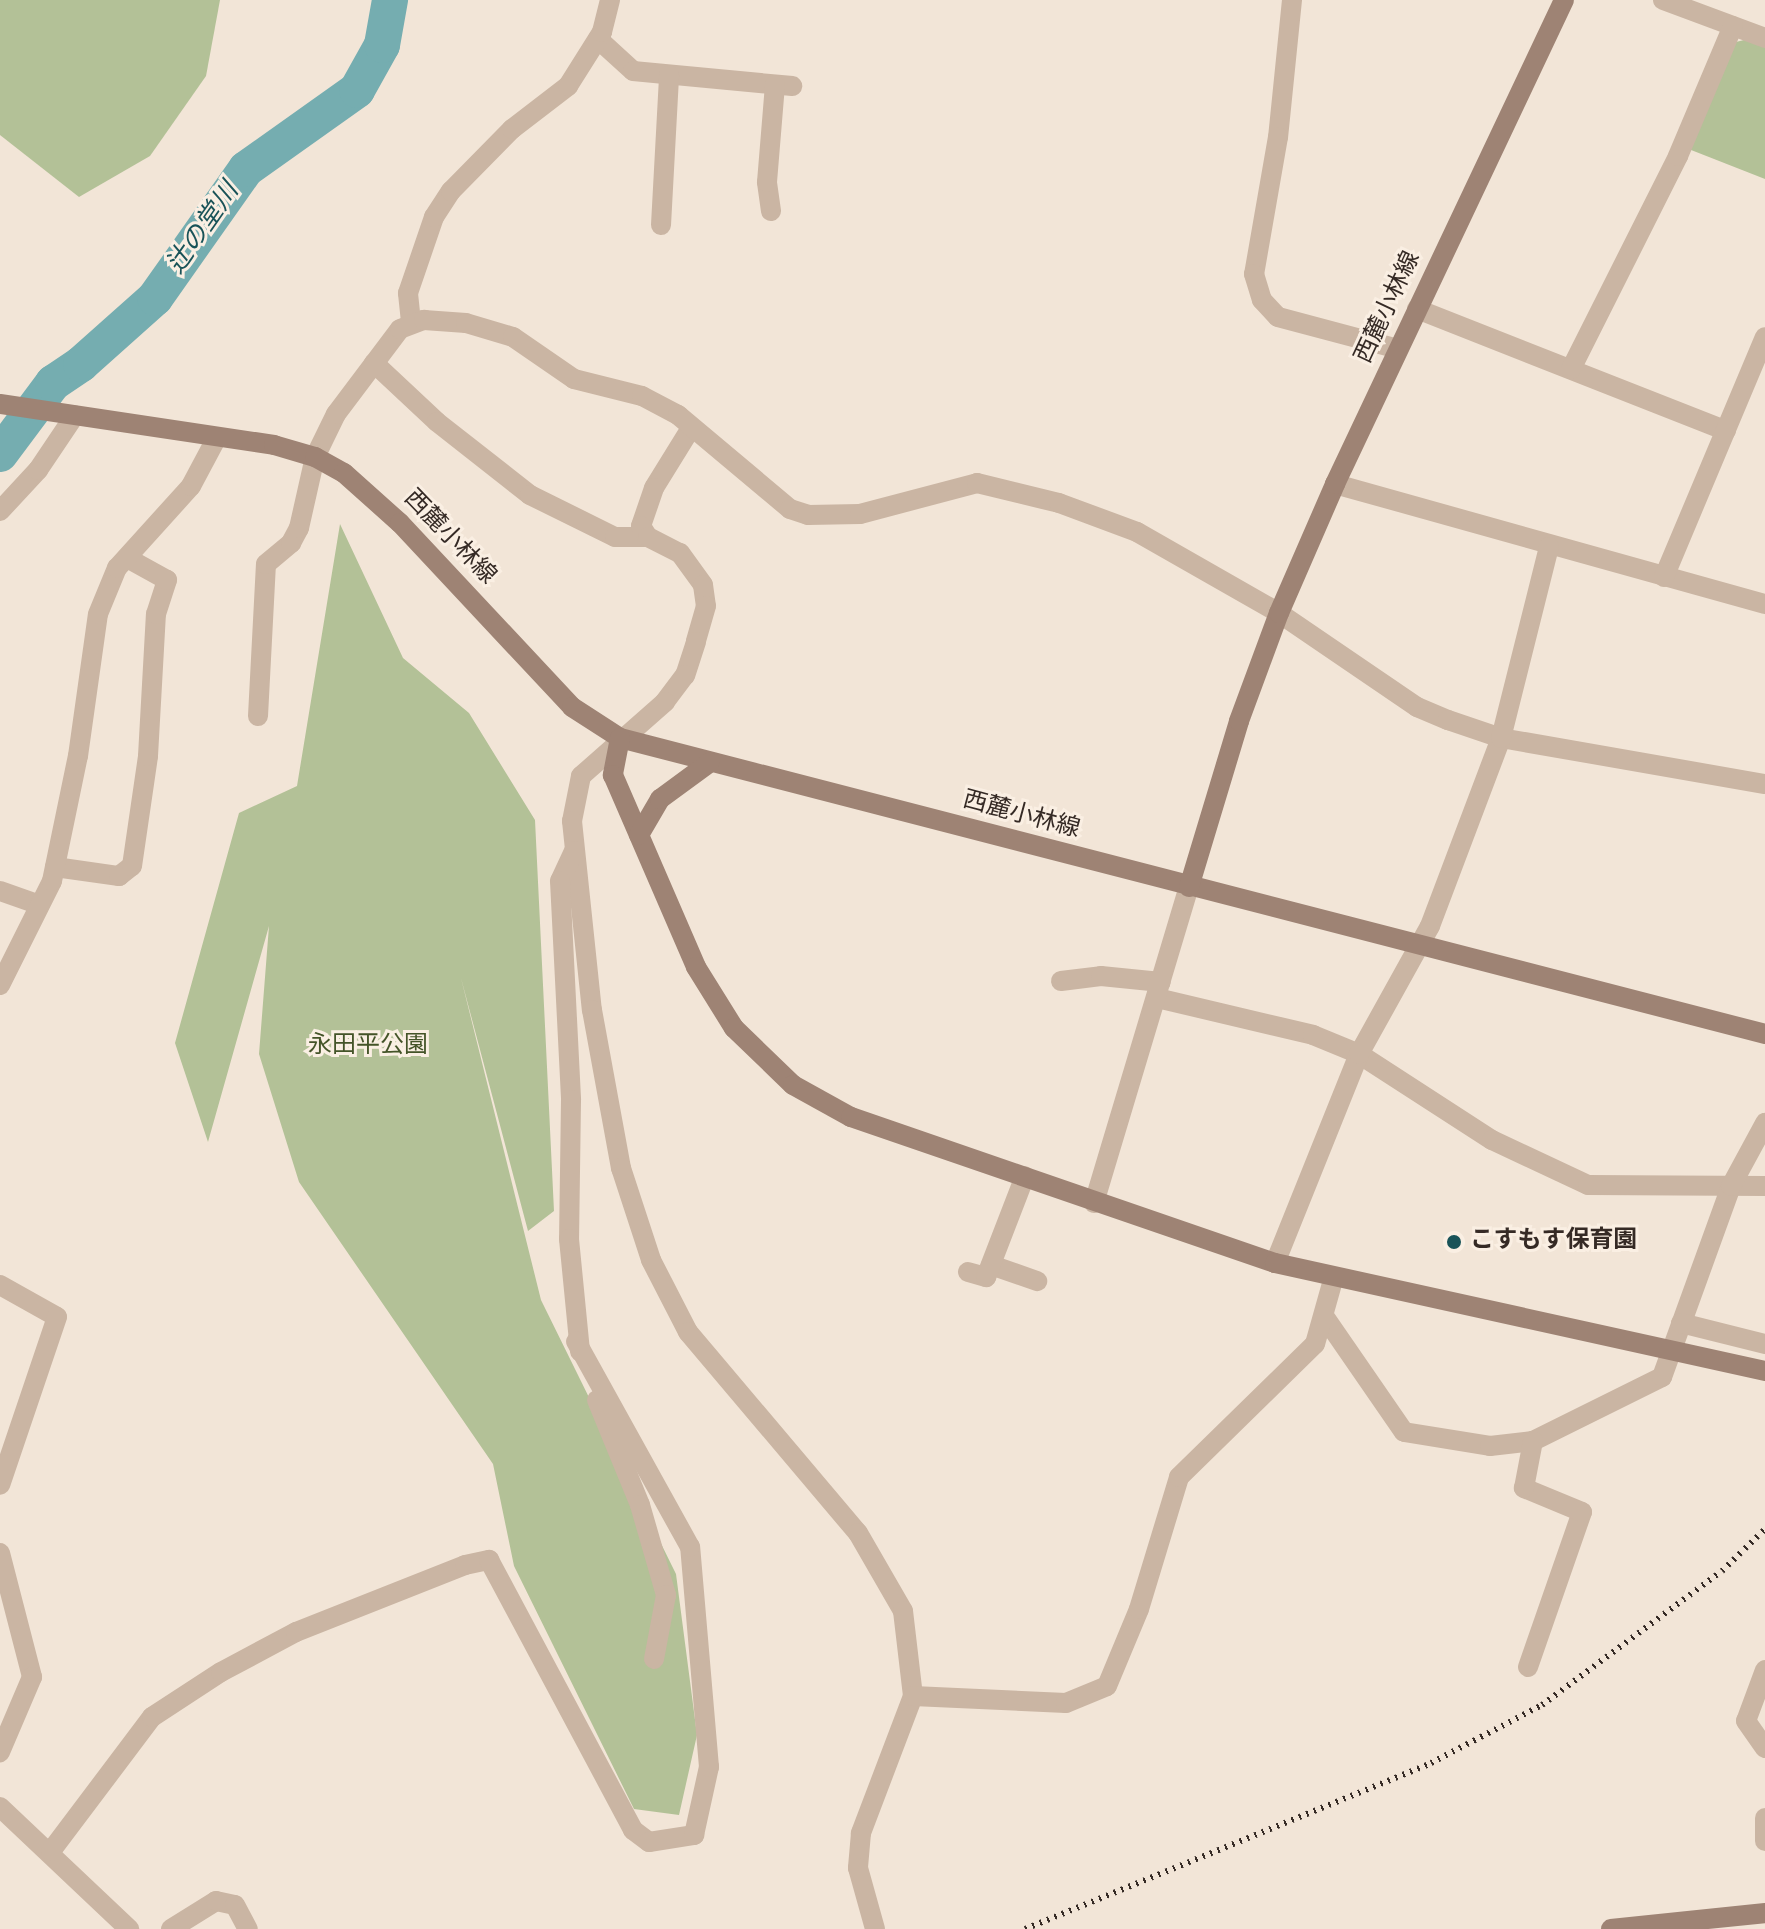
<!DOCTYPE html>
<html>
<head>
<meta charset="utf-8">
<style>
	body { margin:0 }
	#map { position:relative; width:1765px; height:1929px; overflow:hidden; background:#f2e5d7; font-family:Overpass,"Noto Sans JP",sans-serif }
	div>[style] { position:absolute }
	.green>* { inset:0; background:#b3c197 }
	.river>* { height:36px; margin:-18px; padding:0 18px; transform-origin:18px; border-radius:18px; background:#75adb0 }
	.street>* { height:20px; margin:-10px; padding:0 10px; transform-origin:10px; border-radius:10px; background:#cab5a3 }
	.secondary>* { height:20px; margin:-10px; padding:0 10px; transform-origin:10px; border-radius:10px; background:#9e8374 }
	.rail>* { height:6px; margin-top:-3px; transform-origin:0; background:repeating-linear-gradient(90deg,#352a25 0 2px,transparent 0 8px) }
	.dots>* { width:22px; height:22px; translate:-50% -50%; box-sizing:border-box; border:4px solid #faefe3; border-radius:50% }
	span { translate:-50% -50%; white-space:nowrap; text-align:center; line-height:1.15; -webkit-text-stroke:6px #faefe3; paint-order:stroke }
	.street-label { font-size:24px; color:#352a25 }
	.park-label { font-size:24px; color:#445428 }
	.poi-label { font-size:24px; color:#352a25; font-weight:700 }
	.left { translate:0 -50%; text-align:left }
	.water-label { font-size:26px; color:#195358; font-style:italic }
</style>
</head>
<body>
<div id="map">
	<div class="green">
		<i style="clip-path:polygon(0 0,220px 0,206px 76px,150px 156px,79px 197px,0 135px)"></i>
		<i style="clip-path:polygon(1744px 40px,1765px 46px,1765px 179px,1686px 148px,1736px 42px)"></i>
		<i style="clip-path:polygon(340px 524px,403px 658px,469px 713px,535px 820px,554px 1211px,528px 1231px,461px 978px,541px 1300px,676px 1574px,697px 1735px,679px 1815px,634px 1809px,514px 1566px,493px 1464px,299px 1182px,259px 1054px,269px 926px,208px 1142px,175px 1043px,239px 813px,297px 786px)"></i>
	</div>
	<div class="river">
		<i style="left:0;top:454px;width:89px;rotate:-53.3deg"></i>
		<i style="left:53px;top:383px;width:34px;rotate:-34deg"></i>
		<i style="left:81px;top:364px;width:99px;rotate:-41.7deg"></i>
		<i style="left:155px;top:298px;width:158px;rotate:-54.8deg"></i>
		<i style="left:246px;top:169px;width:136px;rotate:-35.4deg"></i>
		<i style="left:357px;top:90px;width:51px;rotate:-60.9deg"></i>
		<i style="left:382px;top:45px;width:46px;rotate:-79.9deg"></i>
	</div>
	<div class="street">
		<i style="left:1292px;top:0;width:138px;rotate:95.8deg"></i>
		<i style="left:1278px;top:137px;width:139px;rotate:99.9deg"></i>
		<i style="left:1254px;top:274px;width:27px;rotate:73deg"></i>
		<i style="left:1262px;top:300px;width:23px;rotate:47deg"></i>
		<i style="left:1278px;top:317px;width:124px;rotate:14.9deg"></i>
		<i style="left:1663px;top:0;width:109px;rotate:20.4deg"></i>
		<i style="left:598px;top:39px;width:47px;rotate:42.4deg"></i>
		<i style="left:633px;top:71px;width:160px;rotate:5.4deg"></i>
		<i style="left:771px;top:211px;width:29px;rotate:-98deg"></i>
		<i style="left:767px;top:182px;width:97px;rotate:-85.3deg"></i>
		<i style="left:661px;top:225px;width:150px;rotate:-86.9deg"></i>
		<i style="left:1417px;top:309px;width:332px;rotate:21.5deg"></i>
		<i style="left:411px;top:322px;width:29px;rotate:-96deg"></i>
		<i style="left:408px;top:293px;width:80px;rotate:-71.1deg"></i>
		<i style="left:434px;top:217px;width:31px;rotate:-57deg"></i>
		<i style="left:451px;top:191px;width:87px;rotate:-45.5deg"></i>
		<i style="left:512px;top:129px;width:71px;rotate:-37.5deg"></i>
		<i style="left:568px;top:86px;width:64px;rotate:-57.8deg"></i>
		<i style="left:602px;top:32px;width:33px;rotate:-76deg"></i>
		<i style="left:374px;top:363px;width:86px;rotate:43.1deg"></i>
		<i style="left:437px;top:422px;width:118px;rotate:38.1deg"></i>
		<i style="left:530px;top:495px;width:95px;rotate:26.3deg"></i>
		<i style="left:615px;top:537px;width:33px"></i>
		<i style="left:1571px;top:369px;width:238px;rotate:-63.3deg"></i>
		<i style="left:1678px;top:156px;width:141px;rotate:-67.1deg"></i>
		<i style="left:691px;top:428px;width:70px;rotate:121.7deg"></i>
		<i style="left:654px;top:488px;width:40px;rotate:108.9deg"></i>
		<i style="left:641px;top:526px;width:13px;rotate:58deg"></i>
		<i style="left:648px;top:537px;width:36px;rotate:27deg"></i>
		<i style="left:680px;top:553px;width:39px;rotate:54deg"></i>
		<i style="left:703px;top:585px;width:21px;rotate:82deg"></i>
		<i style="left:706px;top:606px;width:37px;rotate:106deg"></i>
		<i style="left:696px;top:642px;width:35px;rotate:108deg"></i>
		<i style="left:685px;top:675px;width:34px;rotate:127deg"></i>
		<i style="left:665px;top:702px;width:112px;rotate:138.6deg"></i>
		<i style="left:581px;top:776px;width:46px;rotate:101.3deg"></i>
		<i style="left:572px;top:821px;width:190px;rotate:84deg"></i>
		<i style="left:592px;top:1010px;width:161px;rotate:79.6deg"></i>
		<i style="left:621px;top:1168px;width:97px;rotate:71.9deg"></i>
		<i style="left:651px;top:1260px;width:81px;rotate:62.8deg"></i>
		<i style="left:688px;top:1332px;width:263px;rotate:49.8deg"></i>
		<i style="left:858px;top:1533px;width:90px;rotate:60deg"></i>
		<i style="left:903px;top:1611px;width:86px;rotate:83.3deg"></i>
		<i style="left:913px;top:1696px;width:147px;rotate:110.8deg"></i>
		<i style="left:861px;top:1833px;width:35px;rotate:95deg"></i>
		<i style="left:858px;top:1868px;width:63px;rotate:74.4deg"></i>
		<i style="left:1335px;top:484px;width:446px;rotate:15.6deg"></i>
		<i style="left:0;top:511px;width:56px;rotate:-47.2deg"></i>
		<i style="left:38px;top:470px;width:66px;rotate:-56.1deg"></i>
		<i style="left:1664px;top:577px;width:260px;rotate:-67.2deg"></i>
		<i style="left:258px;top:716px;width:152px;rotate:-87deg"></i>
		<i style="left:266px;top:564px;width:33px;rotate:-40deg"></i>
		<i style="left:291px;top:543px;width:17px;rotate:-62deg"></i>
		<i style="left:299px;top:528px;width:73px;rotate:-77.3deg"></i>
		<i style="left:315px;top:457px;width:48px;rotate:-64deg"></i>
		<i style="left:336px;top:414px;width:106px;rotate:-53deg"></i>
		<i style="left:400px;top:329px;width:26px;rotate:-21deg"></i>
		<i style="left:424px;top:320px;width:42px;rotate:4.1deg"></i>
		<i style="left:466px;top:323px;width:49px;rotate:16.6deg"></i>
		<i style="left:513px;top:337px;width:74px;rotate:34.5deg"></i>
		<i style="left:574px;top:379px;width:70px;rotate:14deg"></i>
		<i style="left:642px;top:396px;width:41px;rotate:27.8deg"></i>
		<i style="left:678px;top:415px;width:146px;rotate:40deg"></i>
		<i style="left:790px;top:509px;width:19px;rotate:18deg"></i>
		<i style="left:808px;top:515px;width:52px;rotate:-1.1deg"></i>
		<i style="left:860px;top:514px;width:121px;rotate:-14.8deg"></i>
		<i style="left:977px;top:483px;width:84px;rotate:13.7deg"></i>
		<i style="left:1059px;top:503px;width:83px;rotate:20.4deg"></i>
		<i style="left:1137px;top:532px;width:163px;rotate:29.7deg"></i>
		<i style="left:1279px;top:613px;width:167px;rotate:34.3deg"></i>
		<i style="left:1417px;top:707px;width:34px;rotate:23deg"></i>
		<i style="left:1448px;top:720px;width:56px;rotate:18.8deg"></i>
		<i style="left:1501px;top:738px;width:268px;rotate:9.9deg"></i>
		<i style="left:574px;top:851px;width:33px;rotate:115deg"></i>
		<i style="left:560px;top:881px;width:219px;rotate:87.1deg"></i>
		<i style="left:571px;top:1100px;width:139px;rotate:90.8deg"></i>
		<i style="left:569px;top:1239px;width:113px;rotate:84.4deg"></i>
		<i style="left:55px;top:867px;width:65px;rotate:8deg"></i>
		<i style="left:119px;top:876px;width:16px;rotate:-38deg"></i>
		<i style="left:132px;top:866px;width:111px;rotate:-81.7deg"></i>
		<i style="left:148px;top:756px;width:142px;rotate:-86.8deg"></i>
		<i style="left:156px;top:614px;width:36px;rotate:-72deg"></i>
		<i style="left:167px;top:580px;width:46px;rotate:-151.2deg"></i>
		<i style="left:0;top:891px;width:42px;rotate:19.3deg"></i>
		<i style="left:1061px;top:981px;width:40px;rotate:-7.1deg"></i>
		<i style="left:1101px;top:976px;width:60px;rotate:5.7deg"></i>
		<i style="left:0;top:985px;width:116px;rotate:-63.4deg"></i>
		<i style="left:52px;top:881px;width:128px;rotate:-78.3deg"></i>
		<i style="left:78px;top:756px;width:143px;rotate:-82deg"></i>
		<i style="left:98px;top:614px;width:50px;rotate:-67.6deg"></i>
		<i style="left:117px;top:568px;width:110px;rotate:-47.9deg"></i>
		<i style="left:191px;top:486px;width:55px;rotate:-62deg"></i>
		<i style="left:1157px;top:998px;width:160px;rotate:13.3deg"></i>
		<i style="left:1313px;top:1035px;width:50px;rotate:22.4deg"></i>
		<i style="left:1359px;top:1054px;width:158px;rotate:32.9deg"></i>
		<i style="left:1492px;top:1140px;width:106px;rotate:25.1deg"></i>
		<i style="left:1588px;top:1185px;width:177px;rotate:0.3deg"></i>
		<i style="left:1094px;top:1203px;width:330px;rotate:-73.3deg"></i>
		<i style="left:1275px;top:1263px;width:225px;rotate:-68.1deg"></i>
		<i style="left:1359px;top:1054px;width:146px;rotate:-61deg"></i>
		<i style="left:1430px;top:926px;width:201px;rotate:-69.3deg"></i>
		<i style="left:1501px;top:738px;width:197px;rotate:-75.9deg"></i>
		<i style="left:991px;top:1265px;width:49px;rotate:19.2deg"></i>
		<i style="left:968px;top:1272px;width:19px;rotate:16deg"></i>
		<i style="left:986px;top:1277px;width:108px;rotate:-68.9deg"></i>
		<i style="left:0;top:1285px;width:65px;rotate:29.3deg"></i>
		<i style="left:57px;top:1317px;width:177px;rotate:108.7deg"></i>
		<i style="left:1326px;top:1319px;width:137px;rotate:55.4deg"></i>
		<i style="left:1404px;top:1432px;width:87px;rotate:9.2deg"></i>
		<i style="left:1490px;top:1446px;width:43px;rotate:-6.6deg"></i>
		<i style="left:1533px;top:1441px;width:144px;rotate:-26.4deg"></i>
		<i style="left:1662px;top:1377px;width:203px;rotate:-70.1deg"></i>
		<i style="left:1731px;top:1186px;width:72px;rotate:-61.6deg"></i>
		<i style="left:1681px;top:1323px;width:87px;rotate:14deg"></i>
		<i style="left:597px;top:1400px;width:113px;rotate:67.7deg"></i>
		<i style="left:640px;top:1505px;width:94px;rotate:73.9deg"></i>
		<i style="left:666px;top:1595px;width:65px;rotate:100.6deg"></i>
		<i style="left:0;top:1553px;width:128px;rotate:75.5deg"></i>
		<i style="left:32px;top:1677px;width:82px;rotate:113.1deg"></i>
		<i style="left:1528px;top:1667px;width:164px;rotate:-70.8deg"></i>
		<i style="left:1582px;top:1512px;width:63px;rotate:-157.5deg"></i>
		<i style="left:1524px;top:1488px;width:48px;rotate:-79.2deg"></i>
		<i style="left:1765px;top:1670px;width:54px;rotate:110.4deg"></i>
		<i style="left:1746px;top:1721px;width:33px;rotate:55deg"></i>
		<i style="left:913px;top:1696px;width:153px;rotate:2.6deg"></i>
		<i style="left:1066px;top:1703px;width:44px;rotate:-22.5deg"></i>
		<i style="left:1107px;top:1686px;width:83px;rotate:-67.4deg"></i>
		<i style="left:1139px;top:1609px;width:138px;rotate:-73.1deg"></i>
		<i style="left:1179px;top:1477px;width:190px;rotate:-44.4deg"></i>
		<i style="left:1315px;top:1344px;width:66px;rotate:-74.3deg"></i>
		<i style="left:0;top:1807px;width:178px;rotate:43.4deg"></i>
		<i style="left:1765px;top:1818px;width:23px;rotate:90deg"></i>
		<i style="left:51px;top:1851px;width:168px;rotate:-53deg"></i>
		<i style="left:152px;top:1717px;width:82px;rotate:-33.1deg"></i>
		<i style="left:221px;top:1672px;width:85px;rotate:-28.1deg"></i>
		<i style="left:296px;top:1632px;width:182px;rotate:-21.6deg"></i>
		<i style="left:465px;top:1565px;width:25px;rotate:-12deg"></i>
		<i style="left:489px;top:1560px;width:306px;rotate:61.9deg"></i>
		<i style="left:633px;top:1830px;width:20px;rotate:37deg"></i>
		<i style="left:649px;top:1842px;width:46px;rotate:-8.8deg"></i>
		<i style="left:694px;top:1835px;width:70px;rotate:-77.6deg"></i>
		<i style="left:709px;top:1767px;width:221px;rotate:-94.9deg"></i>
		<i style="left:690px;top:1547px;width:235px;rotate:-119deg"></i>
		<i style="left:171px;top:1929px;width:53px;rotate:-31.9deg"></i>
		<i style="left:216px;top:1901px;width:19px;rotate:12deg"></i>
		<i style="left:235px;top:1905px;width:27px;rotate:62deg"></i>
	</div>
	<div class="secondary">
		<i style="left:0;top:404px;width:277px;rotate:8.5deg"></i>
		<i style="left:274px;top:445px;width:43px;rotate:16.3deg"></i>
		<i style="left:315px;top:457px;width:33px;rotate:29deg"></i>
		<i style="left:344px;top:473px;width:75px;rotate:41.8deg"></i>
		<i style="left:400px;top:523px;width:252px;rotate:46.9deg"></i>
		<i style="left:572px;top:707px;width:57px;rotate:32.9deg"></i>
		<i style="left:620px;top:738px;width:1183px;rotate:14.49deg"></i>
		<i style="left:620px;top:738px;width:38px;rotate:101deg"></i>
		<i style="left:613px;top:775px;width:209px;rotate:66.6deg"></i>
		<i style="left:696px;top:967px;width:72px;rotate:58.1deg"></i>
		<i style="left:734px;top:1028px;width:82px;rotate:44deg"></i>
		<i style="left:793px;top:1085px;width:66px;rotate:28.9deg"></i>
		<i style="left:851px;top:1117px;width:448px;rotate:19deg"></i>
		<i style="left:1275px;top:1263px;width:502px;rotate:12.43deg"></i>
		<i style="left:639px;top:835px;width:42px;rotate:-59.7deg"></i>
		<i style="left:660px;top:799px;width:61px;rotate:-36.3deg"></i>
		<i style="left:1189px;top:887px;width:173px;rotate:-73.2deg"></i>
		<i style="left:1239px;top:721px;width:115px;rotate:-69.7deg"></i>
		<i style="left:1279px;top:613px;width:141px;rotate:-66.5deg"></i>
		<i style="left:1335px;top:484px;width:535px;rotate:-64.68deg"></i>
		<i style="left:1611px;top:1929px;width:155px;rotate:-5.9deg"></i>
	</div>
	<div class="rail">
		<i style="left:1025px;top:1929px;width:439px;rotate:-22.2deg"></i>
		<i style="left:1431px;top:1763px;width:125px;rotate:-27.6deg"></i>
		<i style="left:1542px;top:1705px;width:224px;rotate:-36.7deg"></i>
		<i style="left:1722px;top:1571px;width:60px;rotate:-44.3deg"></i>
	</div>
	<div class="dots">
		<i style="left:1454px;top:1242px;background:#195358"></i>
	</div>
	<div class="street-label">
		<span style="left:1389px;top:308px;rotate:-65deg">西麓小林線</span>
		<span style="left:449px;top:538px;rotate:46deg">西麓小林線</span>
		<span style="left:1021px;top:816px;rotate:15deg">西麓小林線</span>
	</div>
	<div class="park-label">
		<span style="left:368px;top:1047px">永田平公園</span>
	</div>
	<div class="poi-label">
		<span class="left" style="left:1470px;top:1242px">こすもす保育園</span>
	</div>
	<div class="water-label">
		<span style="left:204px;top:229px;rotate:-55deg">辻の堂川</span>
	</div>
</div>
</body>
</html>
